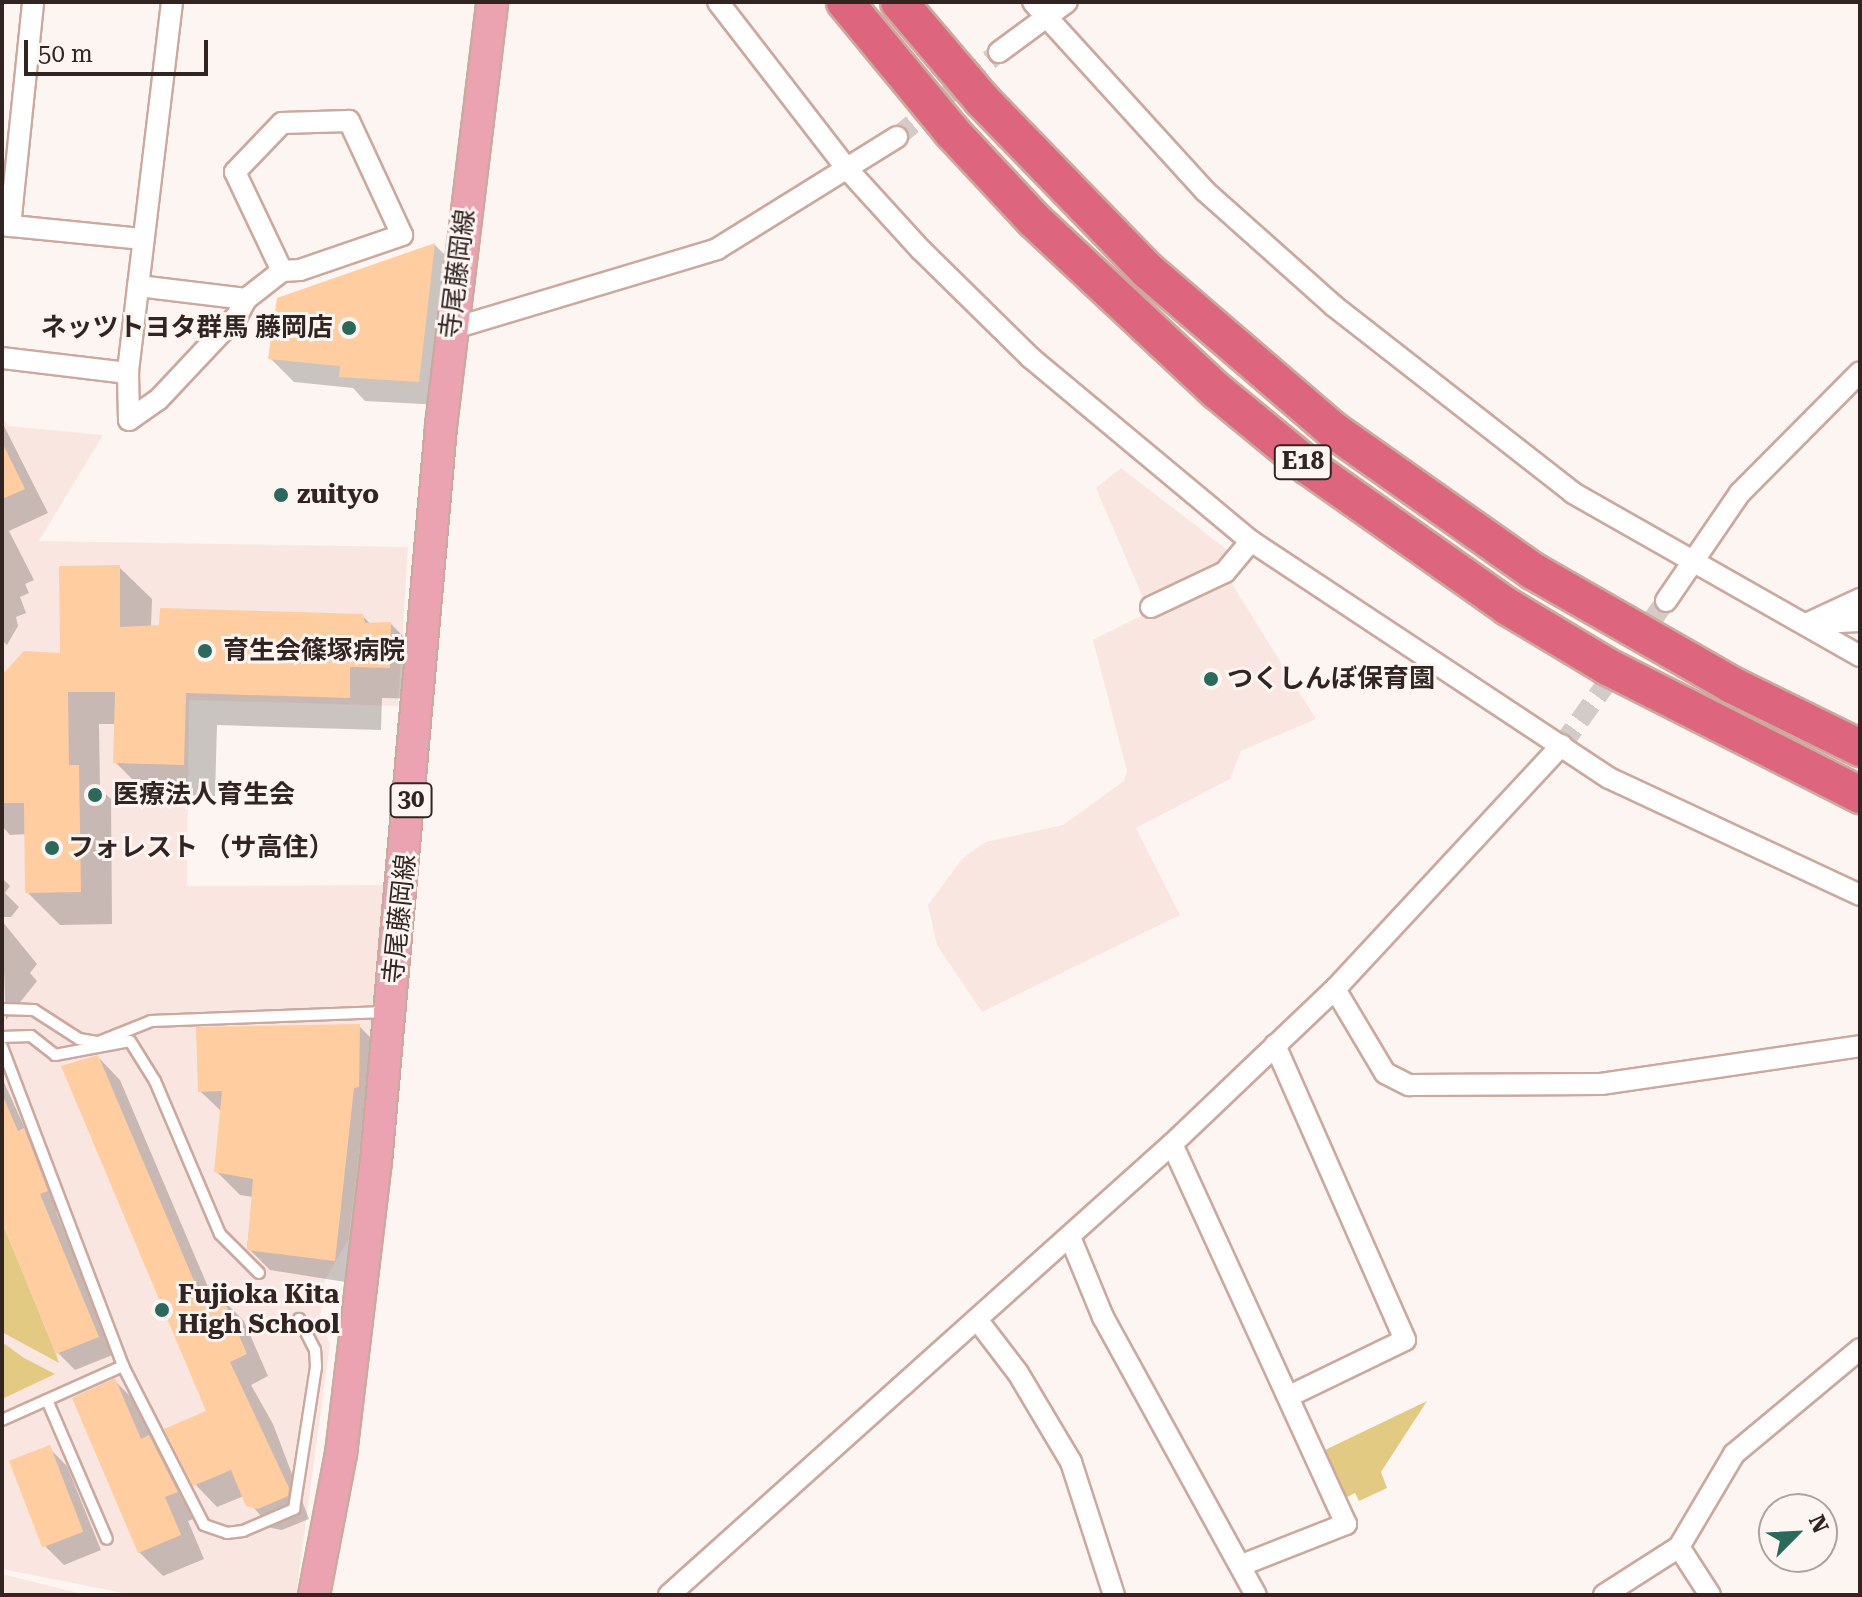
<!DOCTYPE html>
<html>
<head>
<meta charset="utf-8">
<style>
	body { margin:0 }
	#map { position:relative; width:1862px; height:1597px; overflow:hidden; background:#fdf5f2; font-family:"Roboto Serif","Noto Sans JP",serif }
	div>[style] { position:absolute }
	.built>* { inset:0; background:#f9e6e1 }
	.green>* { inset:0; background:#e2ca82 }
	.shadow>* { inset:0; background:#0003 }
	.building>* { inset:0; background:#ffcd9f; transform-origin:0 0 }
	.street-tunnel>* { height:20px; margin-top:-10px; transform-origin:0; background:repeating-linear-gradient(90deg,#d4cbc8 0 20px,transparent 0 30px) }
	.roads { filter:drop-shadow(2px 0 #cca99e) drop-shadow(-2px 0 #cca99e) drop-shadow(0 2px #cca99e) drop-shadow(0 -2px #cca99e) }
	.lane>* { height:10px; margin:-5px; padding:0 5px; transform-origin:5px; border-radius:5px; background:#fff }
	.street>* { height:20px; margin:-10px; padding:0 10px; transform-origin:10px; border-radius:10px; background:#fff }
	.primary>* { height:30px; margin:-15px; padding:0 15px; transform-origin:15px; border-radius:15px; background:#eba3b2 }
	.highway>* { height:36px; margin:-18px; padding:0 18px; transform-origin:18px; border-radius:18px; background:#dd667e }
	.dots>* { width:22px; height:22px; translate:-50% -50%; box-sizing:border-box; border:4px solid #fdf5f2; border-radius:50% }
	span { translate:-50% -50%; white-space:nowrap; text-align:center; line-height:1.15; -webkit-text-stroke:6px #fdf5f2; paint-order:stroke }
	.shield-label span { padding:2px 6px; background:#fdf5f2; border:2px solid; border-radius:6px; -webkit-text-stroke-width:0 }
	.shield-label { font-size:24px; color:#322521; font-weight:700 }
	.street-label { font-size:26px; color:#322521 }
	.poi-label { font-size:26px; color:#322521; font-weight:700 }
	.right { translate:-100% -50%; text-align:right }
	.left { translate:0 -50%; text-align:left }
	.frame { position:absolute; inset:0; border:4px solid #322521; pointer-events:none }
	.north { position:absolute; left:1758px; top:1493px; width:80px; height:80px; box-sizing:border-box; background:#fdf5f2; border:2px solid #aca29e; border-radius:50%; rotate:66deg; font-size:22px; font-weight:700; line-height:32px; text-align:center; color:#322521 }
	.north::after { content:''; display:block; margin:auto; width:28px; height:36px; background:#296a5a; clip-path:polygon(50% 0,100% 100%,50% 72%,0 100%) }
	.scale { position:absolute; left:24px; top:40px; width:184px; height:36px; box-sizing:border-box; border:4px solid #322521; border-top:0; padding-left:10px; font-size:24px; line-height:28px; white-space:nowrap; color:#322521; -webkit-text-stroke:6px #fdf5f2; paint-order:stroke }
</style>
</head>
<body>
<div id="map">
	<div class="built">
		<i style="clip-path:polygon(2px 416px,8px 426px,103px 435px,39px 541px,408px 547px,398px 706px,189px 700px,187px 886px,388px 885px,379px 1008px,153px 1015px,99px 1039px,83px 1035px,33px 1004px,2px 1003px)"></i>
		<i style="clip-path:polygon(1121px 468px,1230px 552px,1229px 579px,1316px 719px,1241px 751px,1230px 779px,1136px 828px,1180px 915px,982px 1012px,937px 945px,928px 905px,963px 858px,986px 842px,1063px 825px,1124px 781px,1127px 771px,1093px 640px,1149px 612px,1096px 488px)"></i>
		<i style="clip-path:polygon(2px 1013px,45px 1019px,95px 1047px,155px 1025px,377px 1017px,348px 1240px,325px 1280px,320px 1320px,330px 1344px,296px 1595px,133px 1595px,2px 1569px)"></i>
		<i style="clip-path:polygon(2px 1574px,86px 1595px,2px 1595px)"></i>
	</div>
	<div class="green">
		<i style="clip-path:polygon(2px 1222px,56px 1354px,59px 1363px,2px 1332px)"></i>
		<i style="clip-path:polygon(2px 1342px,24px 1358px,55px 1374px,2px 1399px)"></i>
		<i style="clip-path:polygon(1427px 1401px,1381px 1472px,1387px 1488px,1359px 1501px,1355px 1493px,1345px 1498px,1323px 1451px)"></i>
	</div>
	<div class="shadow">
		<i style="clip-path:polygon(435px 245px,459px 269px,442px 405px,365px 401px,353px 388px,294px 382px,270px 358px,279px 299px)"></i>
		<i style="clip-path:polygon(2px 422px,48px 513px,9px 531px,34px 580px,25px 584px,29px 593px,20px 597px,26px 613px,16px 617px,18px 626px,7px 645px,2px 640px)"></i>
		<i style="clip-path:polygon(119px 567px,152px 599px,151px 628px,363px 616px,371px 625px,391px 624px,423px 656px,421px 699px,382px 698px,381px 730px,217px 725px,215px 796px,147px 794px,115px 762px,116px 724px,99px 724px,100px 789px,111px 799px,112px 924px,60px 925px,27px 892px,27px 834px,10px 835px,2px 826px,2px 678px,62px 655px)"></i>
		<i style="clip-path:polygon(2px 878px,10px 886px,5px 893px,19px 907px,11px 917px,2px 917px)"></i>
		<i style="clip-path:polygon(2px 921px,37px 964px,30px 973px,37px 981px,6px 1020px)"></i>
		<i style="clip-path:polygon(359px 1026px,383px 1050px,358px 1284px,270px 1270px,247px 1247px,253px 1197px,240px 1195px,216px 1171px,222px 1112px,200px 1091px)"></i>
		<i style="clip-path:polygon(98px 1057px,120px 1080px,214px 1301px,221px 1298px,244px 1321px,268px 1376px,251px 1385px,273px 1424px,309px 1519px,282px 1530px,271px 1528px,244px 1496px,217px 1507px,195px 1484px,209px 1412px,64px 1067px)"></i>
		<i style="clip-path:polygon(2px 1078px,28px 1135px,41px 1148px,64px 1209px,56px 1212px,115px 1354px,75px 1370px,58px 1353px,2px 1219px)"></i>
		<i style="clip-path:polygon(115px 1381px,139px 1405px,156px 1444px,173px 1462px,201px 1516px,188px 1521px,204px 1559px,163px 1576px,139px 1552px)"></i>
		<i style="clip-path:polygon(49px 1448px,67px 1466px,101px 1550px,64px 1565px,46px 1547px)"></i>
	</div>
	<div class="building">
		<i style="clip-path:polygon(435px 243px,419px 382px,339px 377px,340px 366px,268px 359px,277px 298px)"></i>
		<i style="clip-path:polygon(2px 442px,25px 489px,2px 499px)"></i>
		<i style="clip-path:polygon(120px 565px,120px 627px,159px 625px,160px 608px,363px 614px,365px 623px,391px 622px,390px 668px,350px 667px,350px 698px,186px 693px,184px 765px,113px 763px,115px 692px,68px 692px,69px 765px,79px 765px,81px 892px,25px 893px,24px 803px,2px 803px,2px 675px,24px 651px,60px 653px,59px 566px)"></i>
		<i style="clip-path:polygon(360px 1024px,359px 1087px,354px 1088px,335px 1261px,247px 1250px,253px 1179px,214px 1172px,222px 1091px,198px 1092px,196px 1027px)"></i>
		<i style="clip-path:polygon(98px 1055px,203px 1302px,222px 1296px,247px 1354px,230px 1362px,289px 1488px,288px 1496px,258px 1509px,246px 1506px,231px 1470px,193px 1486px,164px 1429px,206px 1411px,61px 1066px)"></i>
		<i style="clip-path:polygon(2px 1094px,18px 1131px,24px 1128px,48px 1191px,40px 1194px,99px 1337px,56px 1354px,2px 1222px)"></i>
		<i style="clip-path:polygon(115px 1378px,141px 1439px,149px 1435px,178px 1492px,165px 1497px,181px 1535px,138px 1553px,72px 1398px)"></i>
		<i style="left:50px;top:1445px;width:93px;height:44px;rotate:69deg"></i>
	</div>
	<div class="street-tunnel">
		<i style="left:897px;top:137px;width:133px;rotate:-39.8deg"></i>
		<i style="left:1562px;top:745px;width:178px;rotate:-54.2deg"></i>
	</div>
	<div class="roads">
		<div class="lane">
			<i style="left:2px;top:1009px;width:32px;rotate:2deg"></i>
			<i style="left:34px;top:1010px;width:54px;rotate:32.8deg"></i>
			<i style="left:79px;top:1039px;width:20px;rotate:9deg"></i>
			<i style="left:99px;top:1042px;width:56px;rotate:-22deg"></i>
			<i style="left:151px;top:1021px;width:234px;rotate:-2.2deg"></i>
			<i style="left:2px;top:1037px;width:29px;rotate:-2deg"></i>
			<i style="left:31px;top:1036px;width:31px;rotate:38deg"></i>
			<i style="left:55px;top:1055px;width:76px;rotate:-10.6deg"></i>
			<i style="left:130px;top:1041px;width:47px;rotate:58deg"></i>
			<i style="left:155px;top:1081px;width:166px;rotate:67deg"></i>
			<i style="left:220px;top:1234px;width:55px;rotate:45deg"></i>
			<i style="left:2px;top:1047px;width:341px;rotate:69.2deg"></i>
			<i style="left:123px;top:1366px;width:178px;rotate:63deg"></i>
			<i style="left:204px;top:1525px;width:24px;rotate:19deg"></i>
			<i style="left:227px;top:1533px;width:16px;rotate:-7deg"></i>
			<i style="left:243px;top:1531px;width:56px;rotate:-23.3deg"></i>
			<i style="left:294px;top:1509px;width:144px;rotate:-81.2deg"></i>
			<i style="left:316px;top:1367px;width:17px;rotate:-93deg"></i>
			<i style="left:315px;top:1350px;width:35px;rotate:-117deg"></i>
			<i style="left:47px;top:1400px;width:151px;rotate:66.7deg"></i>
			<i style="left:2px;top:1420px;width:133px;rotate:-24.1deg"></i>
		</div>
		<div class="street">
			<i style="left:172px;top:2px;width:374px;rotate:96.8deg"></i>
			<i style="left:128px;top:373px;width:47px;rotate:88.8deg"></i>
			<i style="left:129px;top:420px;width:35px;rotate:-35deg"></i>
			<i style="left:158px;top:400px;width:115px;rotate:-46.8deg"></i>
			<i style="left:237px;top:316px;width:19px;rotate:-62deg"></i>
			<i style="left:246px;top:299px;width:46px;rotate:-37.9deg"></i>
			<i style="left:282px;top:271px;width:18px;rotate:-3deg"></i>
			<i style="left:300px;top:270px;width:108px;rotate:-18.9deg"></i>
			<i style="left:402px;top:235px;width:126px;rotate:-114.9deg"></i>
			<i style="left:349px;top:121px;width:67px;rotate:178.3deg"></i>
			<i style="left:282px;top:123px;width:68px;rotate:133.8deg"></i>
			<i style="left:235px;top:172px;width:110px;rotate:64.6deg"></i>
			<i style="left:718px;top:2px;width:212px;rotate:52.3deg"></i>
			<i style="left:848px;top:170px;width:108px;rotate:47.6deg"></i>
			<i style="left:921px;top:250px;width:154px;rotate:44.5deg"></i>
			<i style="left:1031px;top:358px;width:286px;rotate:39.8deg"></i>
			<i style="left:1251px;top:541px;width:429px;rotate:33.5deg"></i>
			<i style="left:1609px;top:778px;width:277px;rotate:25deg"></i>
			<i style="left:1033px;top:2px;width:256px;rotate:47.7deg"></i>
			<i style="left:1205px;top:191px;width:173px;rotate:41.7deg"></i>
			<i style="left:1334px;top:306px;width:303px;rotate:38deg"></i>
			<i style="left:1573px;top:493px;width:330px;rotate:29.6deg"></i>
			<i style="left:999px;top:52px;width:84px;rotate:-36.3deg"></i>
			<i style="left:2px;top:225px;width:142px;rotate:5.7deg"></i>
			<i style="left:10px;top:226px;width:225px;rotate:-84.1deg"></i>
			<i style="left:138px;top:286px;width:109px;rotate:6.9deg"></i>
			<i style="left:451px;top:329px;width:278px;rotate:-16.7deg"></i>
			<i style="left:717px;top:249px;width:212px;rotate:-31.9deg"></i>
			<i style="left:2px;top:358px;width:127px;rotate:6.8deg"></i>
			<i style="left:1666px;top:601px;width:131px;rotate:-55.6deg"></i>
			<i style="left:1740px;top:493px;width:170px;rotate:-45.2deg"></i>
			<i style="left:1151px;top:607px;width:82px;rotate:-25.3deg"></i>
			<i style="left:1225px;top:572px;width:40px;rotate:-50deg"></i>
			<i style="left:1818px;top:623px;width:42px;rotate:-2.7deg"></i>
			<i style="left:1806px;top:624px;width:60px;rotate:-24.8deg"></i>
			<i style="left:1335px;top:989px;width:98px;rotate:59.2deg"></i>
			<i style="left:1385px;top:1073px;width:27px;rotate:27deg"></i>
			<i style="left:1409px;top:1085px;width:192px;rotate:-0.3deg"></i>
			<i style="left:1601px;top:1084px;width:262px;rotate:-8.3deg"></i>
			<i style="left:1275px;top:1045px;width:322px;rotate:66.2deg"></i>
			<i style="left:1405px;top:1340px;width:129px;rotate:154.2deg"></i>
			<i style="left:1172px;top:1144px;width:418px;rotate:65.4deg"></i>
			<i style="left:1346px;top:1524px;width:112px;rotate:158.5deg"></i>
			<i style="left:1070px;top:1237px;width:87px;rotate:67.6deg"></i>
			<i style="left:1103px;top:1317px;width:317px;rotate:61.2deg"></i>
			<i style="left:979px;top:1322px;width:64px;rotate:52.6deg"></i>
			<i style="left:1018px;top:1373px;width:104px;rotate:59.2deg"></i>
			<i style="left:1071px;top:1462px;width:140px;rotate:72.1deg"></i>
			<i style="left:1679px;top:1547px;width:57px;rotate:57.1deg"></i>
			<i style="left:669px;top:1595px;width:676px;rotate:-41.88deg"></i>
			<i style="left:1172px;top:1144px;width:225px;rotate:-43.6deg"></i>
			<i style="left:1335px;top:989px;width:333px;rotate:-47.1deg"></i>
			<i style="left:1604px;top:1595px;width:89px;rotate:-32.6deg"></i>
			<i style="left:1679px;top:1547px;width:108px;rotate:-59.4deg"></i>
			<i style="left:1734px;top:1454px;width:164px;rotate:-39.8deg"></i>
		</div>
		<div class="primary">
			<i style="left:314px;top:1595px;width:144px;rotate:-79.2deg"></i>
			<i style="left:341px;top:1454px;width:294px;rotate:-83.2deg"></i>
			<i style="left:376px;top:1162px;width:739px;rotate:-84.95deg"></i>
			<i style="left:441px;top:426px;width:427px;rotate:-83.1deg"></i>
		</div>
		<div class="highway">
			<i style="left:845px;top:2px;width:168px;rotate:50.5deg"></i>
			<i style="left:952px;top:132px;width:120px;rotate:47deg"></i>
			<i style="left:1034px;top:220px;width:250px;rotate:43.1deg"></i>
			<i style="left:1217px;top:391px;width:118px;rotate:39.5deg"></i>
			<i style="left:1308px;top:466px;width:245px;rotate:35.2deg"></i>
			<i style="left:1508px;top:607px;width:117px;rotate:31deg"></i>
			<i style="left:1608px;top:667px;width:283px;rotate:26.9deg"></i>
			<i style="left:899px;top:2px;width:128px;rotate:49.7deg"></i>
			<i style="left:982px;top:100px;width:238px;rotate:45.9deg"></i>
			<i style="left:1148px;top:271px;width:244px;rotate:40.7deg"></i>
			<i style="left:1333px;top:430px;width:245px;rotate:35.2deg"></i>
			<i style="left:1533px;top:571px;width:229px;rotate:29.8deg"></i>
			<i style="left:1732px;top:685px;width:143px;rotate:26.2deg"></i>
		</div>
	</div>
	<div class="dots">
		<i style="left:349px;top:328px;background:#296a5a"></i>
		<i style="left:281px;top:495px;background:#296a5a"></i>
		<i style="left:205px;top:651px;background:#296a5a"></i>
		<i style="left:1211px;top:679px;background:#296a5a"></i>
		<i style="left:95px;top:795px;background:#296a5a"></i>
		<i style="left:52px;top:848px;background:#296a5a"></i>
		<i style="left:162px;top:1310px;background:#296a5a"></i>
	</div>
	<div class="shield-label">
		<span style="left:1303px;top:462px">E18</span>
		<span style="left:411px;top:800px">30</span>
	</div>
	<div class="street-label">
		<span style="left:458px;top:274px;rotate:-83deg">寺尾藤岡線</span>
		<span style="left:400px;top:919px;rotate:-84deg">寺尾藤岡線</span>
	</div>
	<div class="poi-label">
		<span class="right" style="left:333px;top:328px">ネッツトヨタ群馬 藤岡店</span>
		<span class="left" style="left:297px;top:495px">zuityo</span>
		<span class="left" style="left:223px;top:651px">育生会篠塚病院</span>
		<span class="left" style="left:1227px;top:679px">つくしんぼ保育園</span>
		<span class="left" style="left:113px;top:795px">医療法人育生会</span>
		<span class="left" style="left:68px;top:848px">フォレスト （サ高住）</span>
		<span class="left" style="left:178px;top:1310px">Fujioka Kita<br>High School</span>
	</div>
	<div class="frame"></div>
	<div class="north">N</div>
	<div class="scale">50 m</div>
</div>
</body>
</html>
